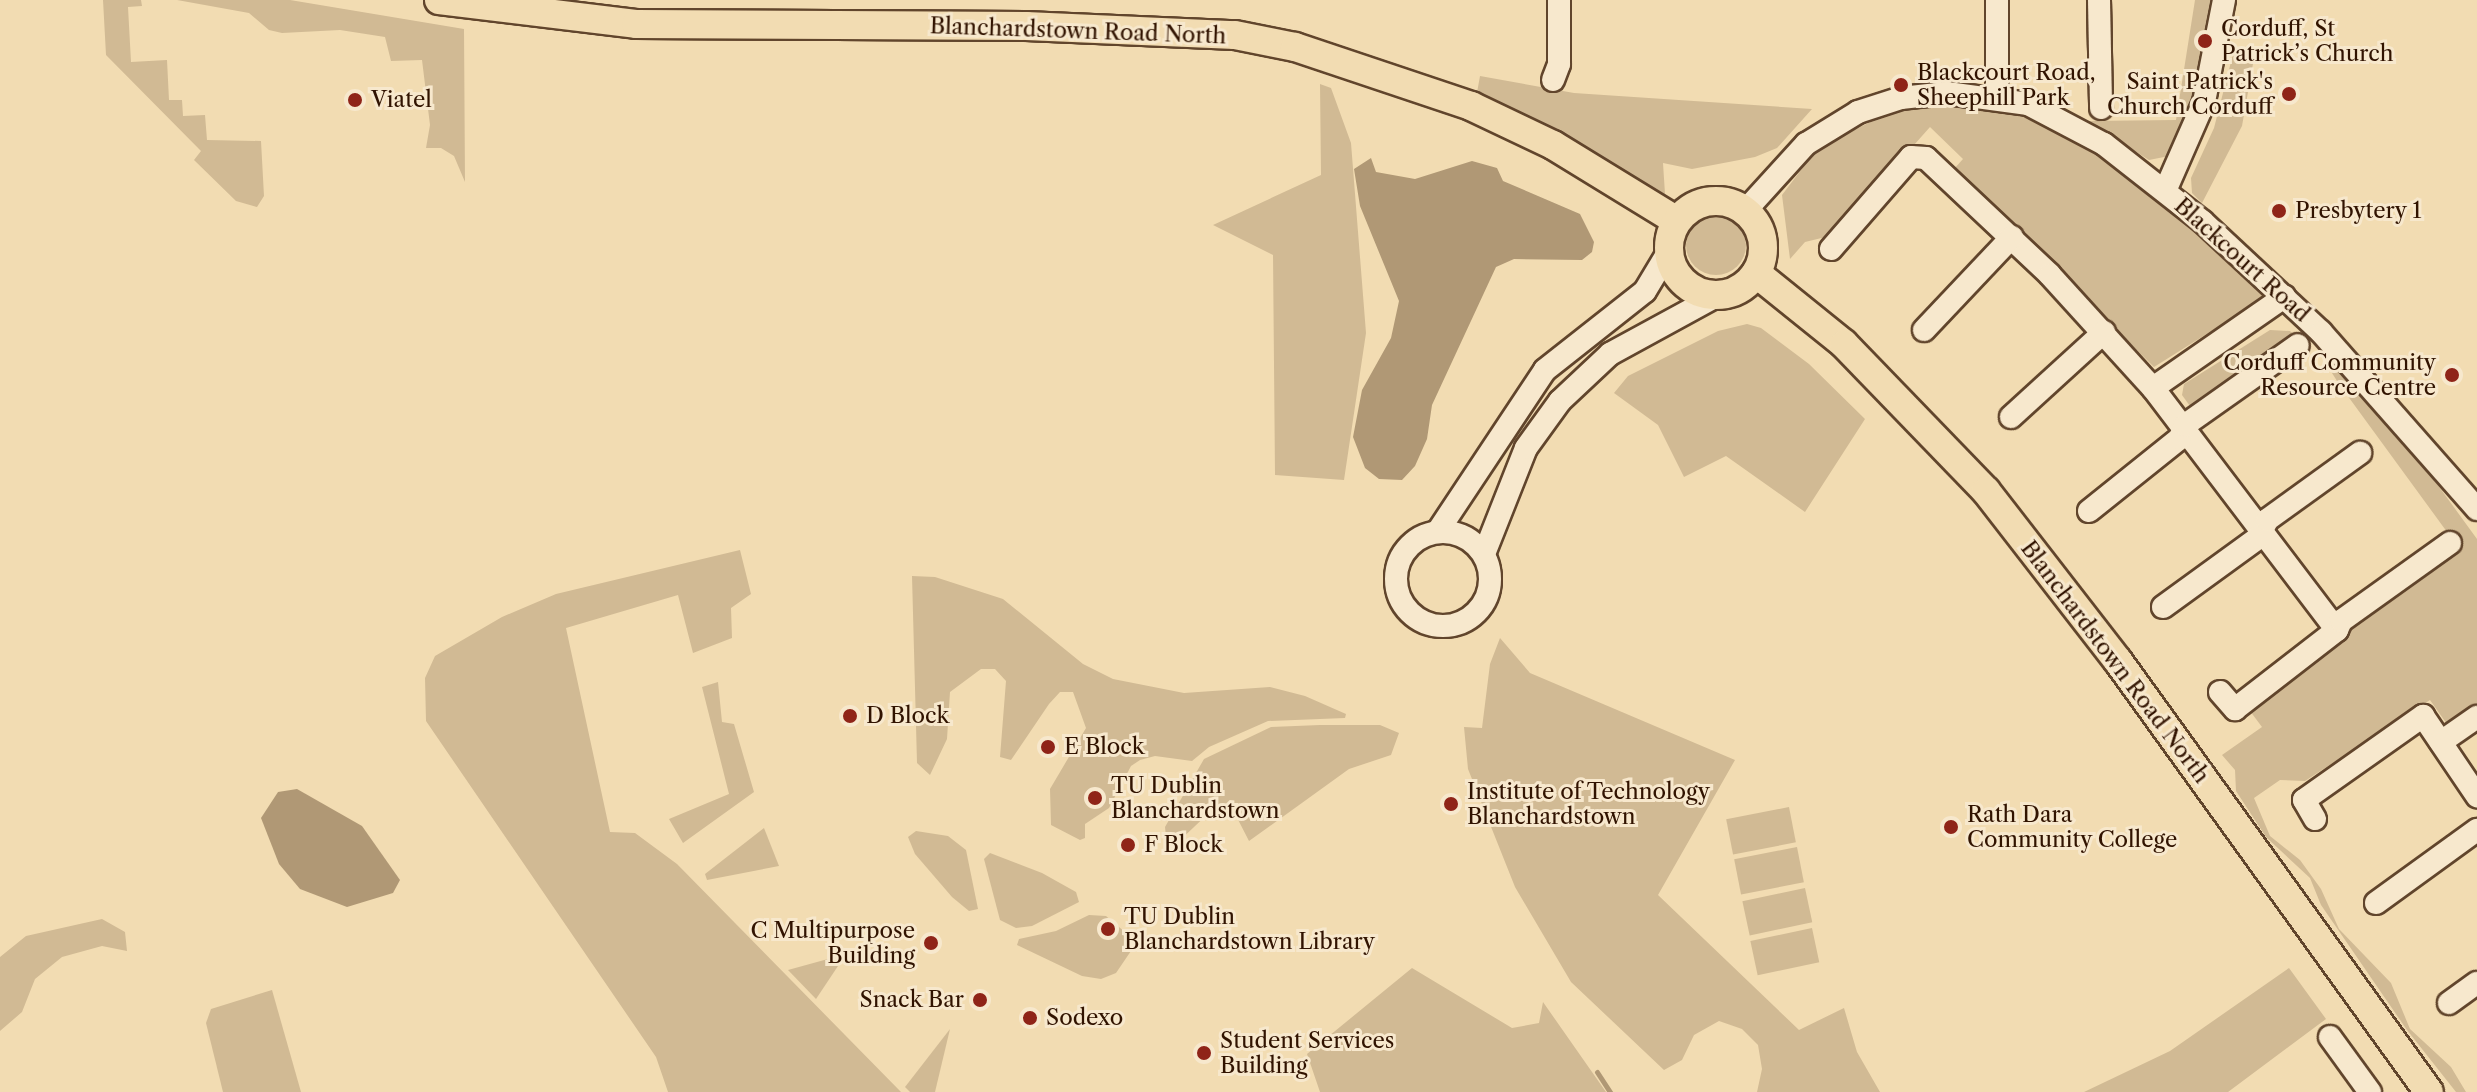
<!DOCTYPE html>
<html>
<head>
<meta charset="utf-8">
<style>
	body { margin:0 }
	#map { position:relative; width:2477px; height:1092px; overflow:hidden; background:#f2dcb2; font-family:"Libre Caslon Text",serif }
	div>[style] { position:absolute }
	.green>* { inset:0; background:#d1ba94; transform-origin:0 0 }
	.round { border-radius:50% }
	.water>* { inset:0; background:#b09875 }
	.stream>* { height:5px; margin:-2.5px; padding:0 2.5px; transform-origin:2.5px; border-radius:2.5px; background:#b09875 }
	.roads { filter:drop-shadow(2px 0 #61452c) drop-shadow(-2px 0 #61452c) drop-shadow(0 2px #61452c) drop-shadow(0 -2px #61452c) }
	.minor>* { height:22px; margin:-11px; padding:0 11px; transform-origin:11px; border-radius:11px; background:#f7e8cd }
	.minor>.ring { margin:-11px; padding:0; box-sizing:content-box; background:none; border:22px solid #f7e8cd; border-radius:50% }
	.major>* { height:28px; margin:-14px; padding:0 14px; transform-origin:14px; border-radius:14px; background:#f2dcb2 }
	.major>.ring { margin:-14px; padding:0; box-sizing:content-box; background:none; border:28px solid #f2dcb2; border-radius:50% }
	.dots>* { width:22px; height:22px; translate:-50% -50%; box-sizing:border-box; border:4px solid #f7e8cd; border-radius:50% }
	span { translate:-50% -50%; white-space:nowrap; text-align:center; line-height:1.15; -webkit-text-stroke:6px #f7e8cd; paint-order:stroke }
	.poi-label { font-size:22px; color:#311300 }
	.left { translate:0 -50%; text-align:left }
	.right { translate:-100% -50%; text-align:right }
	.street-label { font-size:22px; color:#311300 }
</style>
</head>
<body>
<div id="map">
	<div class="green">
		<i style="clip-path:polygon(103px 0,141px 0,142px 6px,128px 7px,131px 62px,167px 60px,169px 100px,182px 100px,183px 116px,205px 115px,207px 140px,261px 141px,264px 196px,257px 207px,236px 201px,194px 160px,201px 151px,106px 55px)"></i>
		<i style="clip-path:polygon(177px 0,290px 0,464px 29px,465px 182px,454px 156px,441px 148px,426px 148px,430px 125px,422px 60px,391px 61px,385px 37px,340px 30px,282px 33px,269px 30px,249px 13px)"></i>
		<i style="clip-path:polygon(2195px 0,2212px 0,2188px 116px,2169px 156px,2149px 160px,2088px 121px,2176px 120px)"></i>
		<i style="clip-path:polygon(2233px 54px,2254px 58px,2242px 126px,2202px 203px,2192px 193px,2191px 178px,2214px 128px)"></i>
		<i style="clip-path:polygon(1480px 76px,1574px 93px,1812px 109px,1777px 148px,1755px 157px,1692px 169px,1663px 163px,1665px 194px,1476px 98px)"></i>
		<i style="clip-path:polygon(1320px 84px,1331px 88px,1351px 143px,1366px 333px,1344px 480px,1275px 475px,1273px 255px,1213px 225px,1321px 175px)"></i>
		<i style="clip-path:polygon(1976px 104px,2033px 120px,2136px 177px,2264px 298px,2154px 367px,1954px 169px,1963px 159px,1930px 127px,1834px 235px,1805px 242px,1790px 259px,1782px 195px,1817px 149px,1890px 112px)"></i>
		<i class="round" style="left:1686px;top:215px;width:60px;height:60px"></i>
		<i style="clip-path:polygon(1747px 324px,1761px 328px,1809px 364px,1865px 419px,1805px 512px,1726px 456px,1684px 477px,1658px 425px,1614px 393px,1628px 376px,1718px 331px)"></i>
		<i style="clip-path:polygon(2270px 330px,2290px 331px,2297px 338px,2195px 413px,2182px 395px,2184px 384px)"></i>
		<i style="clip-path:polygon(2328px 356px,2429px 473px,2477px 539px,2477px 711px,2449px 727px,2430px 700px,2305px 781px,2280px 780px,2254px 798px,2270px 836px,2300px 860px,2321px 889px,2339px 929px,2391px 983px,2410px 1029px,2451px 1067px,2466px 1092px,2456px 1092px,2407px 1030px,2321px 905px,2310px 878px,2266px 837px,2236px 791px,2235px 770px,2222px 755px,2262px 727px,2250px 711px,2354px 621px,2458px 547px,2339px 384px,2323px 359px)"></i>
		<i style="clip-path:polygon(740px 550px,751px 594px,731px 608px,732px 638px,693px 653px,678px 595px,566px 628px,610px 832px,635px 833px,677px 864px,901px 1092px,668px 1092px,656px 1057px,426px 721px,425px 678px,435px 656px,502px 617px,556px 594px)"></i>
		<i style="clip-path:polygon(912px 576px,935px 577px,1003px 599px,1083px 664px,1113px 679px,1184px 693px,1270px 687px,1305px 696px,1346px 714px,1345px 718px,1268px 721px,1209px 747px,1192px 761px,1155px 756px,1140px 760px,1131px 766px,1109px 808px,1085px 824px,1085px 838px,1080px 840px,1051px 825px,1050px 789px,1086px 728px,1073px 692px,1060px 692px,1049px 704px,1011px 760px,1000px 757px,1006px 681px,995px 669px,981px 669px,950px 692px,947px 739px,930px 775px,917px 763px)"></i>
		<i style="clip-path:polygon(1500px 638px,1530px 673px,1735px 760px,1658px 895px,1799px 1030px,1844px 1008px,1857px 1052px,1880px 1092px,1757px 1092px,1762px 1069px,1758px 1045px,1742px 1029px,1719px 1021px,1694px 1035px,1682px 1060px,1664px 1070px,1571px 982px,1515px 887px,1468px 769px,1464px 727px,1482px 728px,1490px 664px)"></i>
		<i style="clip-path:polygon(718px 682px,722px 722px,734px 724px,754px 792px,683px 843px,669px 819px,729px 794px,702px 687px)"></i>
		<i style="clip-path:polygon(1320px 725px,1380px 725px,1399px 733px,1391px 755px,1349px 769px,1249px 841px,1231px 806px,1212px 810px,1176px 844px,1166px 837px,1165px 827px,1204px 759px,1271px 727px)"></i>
		<i style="left:1789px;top:807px;width:36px;height:64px;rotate:79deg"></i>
		<i style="clip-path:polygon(764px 828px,779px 866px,707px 880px,705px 874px)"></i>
		<i style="clip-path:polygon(916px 831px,948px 836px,966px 850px,978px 909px,969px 911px,952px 897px,915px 854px,908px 837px)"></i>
		<i style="left:1797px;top:847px;width:36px;height:64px;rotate:79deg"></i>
		<i style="clip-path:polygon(990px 853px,1042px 873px,1076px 892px,1079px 902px,1032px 926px,1016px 928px,1000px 920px,984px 859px)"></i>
		<i style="left:1805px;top:888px;width:35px;height:64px;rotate:78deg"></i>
		<i style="clip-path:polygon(1089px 915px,1106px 916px,1132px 938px,1133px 948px,1116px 973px,1101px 979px,1082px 976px,1017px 945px,1019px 939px,1056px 931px)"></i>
		<i style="clip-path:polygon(102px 919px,125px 932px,127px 951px,102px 946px,62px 957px,35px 979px,22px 1012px,0 1031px,0 957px,26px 936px)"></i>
		<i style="left:1812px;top:928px;width:35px;height:63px;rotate:78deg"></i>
		<i style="clip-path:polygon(846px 954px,816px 999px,788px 970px)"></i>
		<i style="clip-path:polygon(1412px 968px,1512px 1028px,1539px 1023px,1543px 1002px,1606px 1092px,1320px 1092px,1307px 1054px)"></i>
		<i style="clip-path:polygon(2289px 968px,2326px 1019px,2228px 1092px,2084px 1092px,2170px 1051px)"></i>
		<i style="clip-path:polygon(272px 990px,301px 1092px,223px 1092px,206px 1023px,211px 1009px)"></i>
		<i style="clip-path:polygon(950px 1029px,935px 1092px,910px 1092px,905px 1087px)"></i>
	</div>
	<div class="water">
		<i style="clip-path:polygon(1371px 158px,1376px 172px,1415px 179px,1472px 161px,1497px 168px,1503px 181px,1580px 214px,1594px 242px,1592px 252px,1582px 260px,1514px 259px,1496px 267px,1432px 405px,1427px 439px,1415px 466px,1402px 480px,1379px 479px,1365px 468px,1353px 437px,1362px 390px,1391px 338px,1399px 301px,1360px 206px,1354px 169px)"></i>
		<i style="clip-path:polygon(297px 789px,362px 826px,400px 880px,393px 893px,347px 907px,300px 889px,279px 864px,261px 818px,278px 792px)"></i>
	</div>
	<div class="stream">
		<i style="left:1597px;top:1072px;width:24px;rotate:57deg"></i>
	</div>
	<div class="roads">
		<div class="minor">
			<i style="left:1997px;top:0;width:96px;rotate:90deg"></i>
			<i style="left:2099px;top:0;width:108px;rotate:88.9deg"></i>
			<i style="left:1553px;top:80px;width:17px;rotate:-69deg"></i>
			<i style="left:1559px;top:64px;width:64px;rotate:-90deg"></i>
			<i style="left:2165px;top:191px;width:97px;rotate:-66.3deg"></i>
			<i style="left:2204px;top:102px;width:104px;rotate:-78.9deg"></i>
			<i style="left:1745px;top:211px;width:91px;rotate:-47.7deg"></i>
			<i style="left:1806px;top:144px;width:61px;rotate:-31.6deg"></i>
			<i style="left:1858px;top:112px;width:45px;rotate:-18deg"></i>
			<i style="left:1901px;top:98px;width:46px;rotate:-6.2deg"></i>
			<i style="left:1947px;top:93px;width:82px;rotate:7.7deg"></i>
			<i style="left:2028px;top:104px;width:86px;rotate:27.8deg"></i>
			<i style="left:2104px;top:144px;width:126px;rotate:38.2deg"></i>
			<i style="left:2203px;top:222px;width:161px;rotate:43deg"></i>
			<i style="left:2321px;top:332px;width:236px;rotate:48.6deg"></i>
			<i style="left:1831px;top:249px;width:122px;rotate:-49deg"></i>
			<i style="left:1911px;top:157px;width:15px;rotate:4deg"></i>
			<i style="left:1926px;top:158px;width:170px;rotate:43.3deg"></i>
			<i style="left:2050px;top:275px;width:153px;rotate:47.7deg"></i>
			<i style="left:2153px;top:388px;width:304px;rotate:52.8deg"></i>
			<i style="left:1924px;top:330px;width:128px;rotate:-46.6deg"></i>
			<i style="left:2153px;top:388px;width:160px;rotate:-34.8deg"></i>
			<i style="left:2011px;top:417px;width:126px;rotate:-42.4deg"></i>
			<i style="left:2089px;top:511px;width:117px;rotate:-38.7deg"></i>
			<i style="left:2180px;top:438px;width:14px;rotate:-69deg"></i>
			<i style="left:2185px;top:425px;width:138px;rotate:-35.3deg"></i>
			<i style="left:1438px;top:531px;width:193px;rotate:-56.4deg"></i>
			<i style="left:1545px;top:370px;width:127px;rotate:-38.3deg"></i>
			<i style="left:1645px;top:291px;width:47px;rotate:-59deg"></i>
			<i class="ring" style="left:1396px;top:532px;width:72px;height:72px"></i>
			<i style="left:1484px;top:554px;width:114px;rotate:-68.4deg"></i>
			<i style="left:1526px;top:448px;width:58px;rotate:-54.1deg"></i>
			<i style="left:1560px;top:401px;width:69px;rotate:-43.2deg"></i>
			<i style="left:1610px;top:354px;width:123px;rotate:-28.6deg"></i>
			<i style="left:2163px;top:607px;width:117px;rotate:-36deg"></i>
			<i style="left:2258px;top:538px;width:20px;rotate:-63deg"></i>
			<i style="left:2267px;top:520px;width:115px;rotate:-35.8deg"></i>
			<i style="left:2220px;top:692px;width:23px;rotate:49deg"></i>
			<i style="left:2235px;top:709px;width:129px;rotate:-37.8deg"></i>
			<i style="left:2337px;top:630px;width:10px;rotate:-66deg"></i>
			<i style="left:2341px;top:621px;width:134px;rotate:-35.6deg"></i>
			<i style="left:2441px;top:742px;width:44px;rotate:-34.8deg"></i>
			<i style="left:2315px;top:819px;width:22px;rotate:-120deg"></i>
			<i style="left:2304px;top:800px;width:146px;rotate:-35.2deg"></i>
			<i style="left:2423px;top:716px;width:97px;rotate:56deg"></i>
			<i style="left:2376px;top:903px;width:125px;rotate:-35.9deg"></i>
			<i style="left:2449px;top:1003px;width:34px;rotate:-36deg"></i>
			<i style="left:2330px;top:1037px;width:68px;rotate:54deg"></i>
		</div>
		<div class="major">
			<i style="left:439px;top:0;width:198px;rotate:6.9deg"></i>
			<i style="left:636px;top:24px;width:390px;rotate:0.3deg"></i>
			<i style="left:1026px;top:26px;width:209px;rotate:2.5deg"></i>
			<i style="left:1235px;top:35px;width:61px;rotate:11.3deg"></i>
			<i style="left:1295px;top:47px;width:186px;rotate:18.5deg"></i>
			<i style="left:1471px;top:106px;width:91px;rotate:25.4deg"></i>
			<i style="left:1553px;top:145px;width:145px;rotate:31.5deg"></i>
			<i class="ring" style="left:1669px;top:201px;width:66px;height:66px"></i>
			<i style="left:1756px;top:273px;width:113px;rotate:38.9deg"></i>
			<i style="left:1844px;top:344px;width:204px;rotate:46deg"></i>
			<i style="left:1986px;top:491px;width:215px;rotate:52.2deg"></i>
			<i style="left:2118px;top:661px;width:531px;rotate:54.19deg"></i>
		</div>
	</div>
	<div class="dots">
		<i style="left:2205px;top:41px;background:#8f2418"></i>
		<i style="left:1901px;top:85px;background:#8f2418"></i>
		<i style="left:2289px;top:94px;background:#8f2418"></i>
		<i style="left:355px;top:100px;background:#8f2418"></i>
		<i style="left:2279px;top:211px;background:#8f2418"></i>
		<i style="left:2452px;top:375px;background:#8f2418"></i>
		<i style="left:850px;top:716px;background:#8f2418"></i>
		<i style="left:1048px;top:747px;background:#8f2418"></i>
		<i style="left:1095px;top:798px;background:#8f2418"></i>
		<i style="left:1451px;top:804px;background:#8f2418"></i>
		<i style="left:1951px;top:827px;background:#8f2418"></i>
		<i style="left:1128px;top:845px;background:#8f2418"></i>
		<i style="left:1108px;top:929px;background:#8f2418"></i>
		<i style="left:931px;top:943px;background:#8f2418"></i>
		<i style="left:980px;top:1000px;background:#8f2418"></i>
		<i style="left:1030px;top:1018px;background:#8f2418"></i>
		<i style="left:1204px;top:1053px;background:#8f2418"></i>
	</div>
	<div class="poi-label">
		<span class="left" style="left:2221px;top:41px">Corduff, St<br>Patrick’s Church</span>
		<span class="left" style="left:1917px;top:85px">Blackcourt Road,<br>Sheephill Park</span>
		<span class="right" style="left:2273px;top:94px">Saint Patrick's<br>Church Corduff</span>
		<span class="left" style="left:371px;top:100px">Viatel</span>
		<span class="left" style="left:2295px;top:211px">Presbytery 1</span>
		<span class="right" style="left:2436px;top:375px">Corduff Community<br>Resource Centre</span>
		<span class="left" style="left:866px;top:716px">D Block</span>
		<span class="left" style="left:1064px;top:747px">E Block</span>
		<span class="left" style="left:1111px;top:798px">TU Dublin<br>Blanchardstown</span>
		<span class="left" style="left:1467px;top:804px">Institute of Technology<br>Blanchardstown</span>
		<span class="left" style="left:1967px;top:827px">Rath Dara<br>Community College</span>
		<span class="left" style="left:1144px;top:845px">F Block</span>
		<span class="left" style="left:1124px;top:929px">TU Dublin<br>Blanchardstown Library</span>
		<span class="right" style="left:915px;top:943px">C Multipurpose<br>Building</span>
		<span class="right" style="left:964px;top:1000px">Snack Bar</span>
		<span class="left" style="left:1046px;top:1018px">Sodexo</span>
		<span class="left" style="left:1220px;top:1053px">Student Services<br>Building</span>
	</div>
	<div class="street-label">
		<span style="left:1078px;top:31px;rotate:2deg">Blanchardstown Road North</span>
		<span style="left:2242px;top:260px;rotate:42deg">Blackcourt Road</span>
		<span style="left:2115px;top:662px;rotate:53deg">Blanchardstown Road North</span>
	</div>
</div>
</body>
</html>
